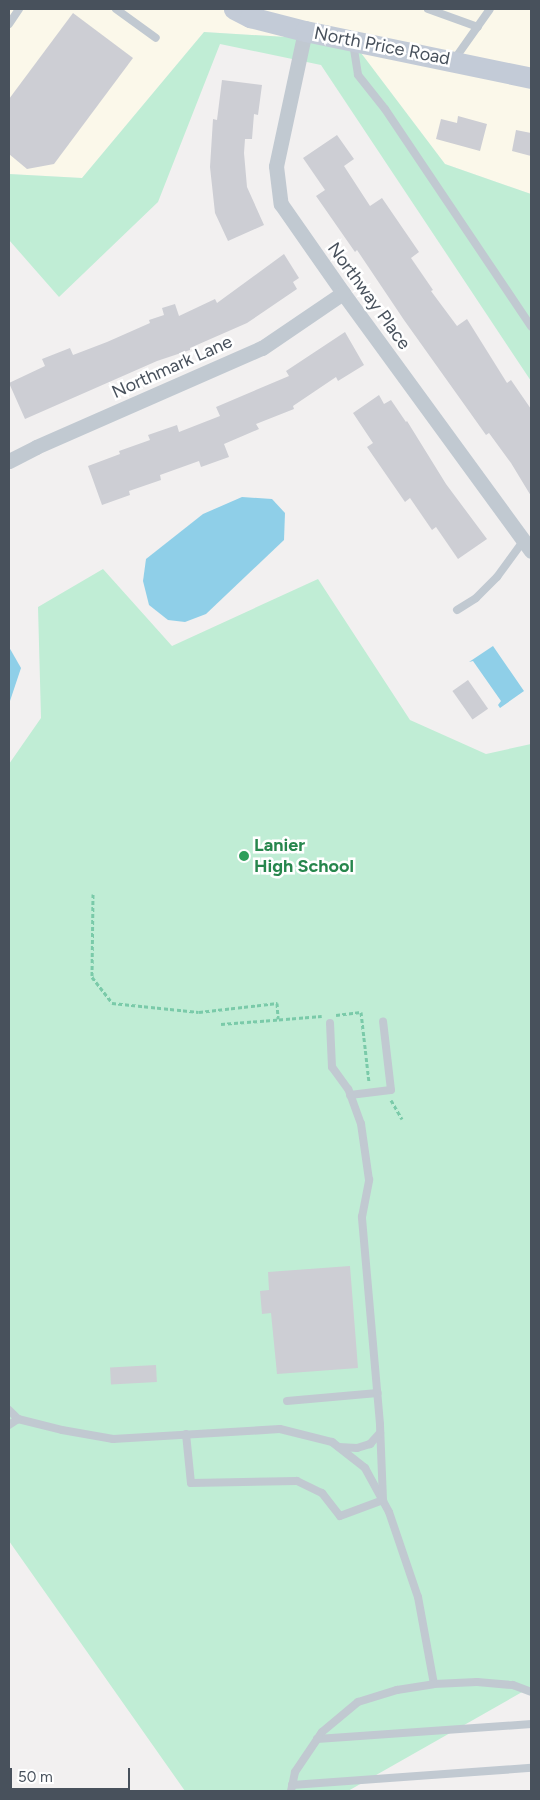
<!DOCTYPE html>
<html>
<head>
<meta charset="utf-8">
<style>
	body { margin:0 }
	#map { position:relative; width:540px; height:1800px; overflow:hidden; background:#f2f0f0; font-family:Figtree,sans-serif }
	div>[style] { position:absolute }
	.commercial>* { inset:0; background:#fbf8ea }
	.green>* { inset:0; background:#c0edd5 }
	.water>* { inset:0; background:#8fcfe8 }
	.building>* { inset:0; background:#cdced4; transform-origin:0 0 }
	.path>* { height:3px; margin-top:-1.5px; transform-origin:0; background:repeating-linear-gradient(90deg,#7acaa9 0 4px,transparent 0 6.5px) }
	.lane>* { height:8px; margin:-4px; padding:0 4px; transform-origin:4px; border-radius:4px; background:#c1c9d1 }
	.street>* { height:15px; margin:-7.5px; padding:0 7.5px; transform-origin:7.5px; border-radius:7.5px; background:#c1c9d1 }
	.secondary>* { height:21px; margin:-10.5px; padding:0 10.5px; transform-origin:10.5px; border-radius:10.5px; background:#c3cbd7 }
	.dots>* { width:14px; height:14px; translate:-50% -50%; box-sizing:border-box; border:2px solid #fff; border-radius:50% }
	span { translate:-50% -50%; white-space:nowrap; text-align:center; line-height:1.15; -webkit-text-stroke:5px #fff; paint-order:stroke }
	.street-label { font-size:18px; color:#48515c }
	.leisure-label { font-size:18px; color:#27864d; font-weight:700 }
	.left { translate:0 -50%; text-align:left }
	.frame { position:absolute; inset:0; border:10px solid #48515c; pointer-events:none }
	.scale { position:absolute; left:10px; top:1768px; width:120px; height:22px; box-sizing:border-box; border:2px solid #48515c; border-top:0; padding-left:6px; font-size:15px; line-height:18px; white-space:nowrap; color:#48515c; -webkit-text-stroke:4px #fff; paint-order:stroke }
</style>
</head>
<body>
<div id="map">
	<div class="commercial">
		<i style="clip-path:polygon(9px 9px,531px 9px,531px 194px,445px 164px,352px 41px,204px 32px,82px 178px,9px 174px)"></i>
	</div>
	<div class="green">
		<i style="clip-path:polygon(204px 32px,352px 41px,445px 164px,531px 194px,531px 381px,321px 65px,220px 44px,158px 202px,59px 297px,9px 240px,9px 174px,82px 178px)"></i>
		<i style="clip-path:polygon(103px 569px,172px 646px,318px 579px,410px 720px,486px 754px,531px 744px,531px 1687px,348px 1791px,185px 1791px,9px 1541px,9px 764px,41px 718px,38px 607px)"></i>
	</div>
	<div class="water">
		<i style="clip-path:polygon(242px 497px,272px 499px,285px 513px,284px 540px,206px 614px,185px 622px,168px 620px,149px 605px,143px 581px,146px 559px,203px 514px)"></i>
		<i style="clip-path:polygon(493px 646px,524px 691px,500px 708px,498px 705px,501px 701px,473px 661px,469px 662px)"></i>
		<i style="clip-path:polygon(9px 647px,21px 668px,9px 704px)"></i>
	</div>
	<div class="building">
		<i style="clip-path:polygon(73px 13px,133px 58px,54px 164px,27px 169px,9px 154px,9px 99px)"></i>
		<i style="clip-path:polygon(222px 80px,262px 85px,258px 115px,254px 114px,252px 139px,245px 139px,244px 153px,247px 187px,264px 225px,228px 241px,215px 213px,210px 167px,213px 119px,217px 120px)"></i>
		<i style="clip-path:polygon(458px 116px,487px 124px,480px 151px,436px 139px,441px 119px,457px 123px)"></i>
		<i style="clip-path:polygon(516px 130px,531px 133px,531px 156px,512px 151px)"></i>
		<i style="clip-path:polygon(337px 135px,354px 159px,344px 166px,370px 206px,382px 198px,419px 252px,411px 258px,433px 290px,431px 291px,457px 326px,467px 319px,507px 383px,511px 380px,531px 409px,531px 496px,511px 463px,489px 433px,486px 435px,404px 320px,357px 250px,355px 252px,316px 196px,325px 190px,303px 158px)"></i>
		<i style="clip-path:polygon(284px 254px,299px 278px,293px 282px,297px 289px,247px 323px,190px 348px,190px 350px,157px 361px,25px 419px,9px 383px,45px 366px,42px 359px,70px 348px,73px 355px,107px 342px,150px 323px,149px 320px,164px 315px,162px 308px,175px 304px,179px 316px,215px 299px,217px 303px)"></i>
		<i style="clip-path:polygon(345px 332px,364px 365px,338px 381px,336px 377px,293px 406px,294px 409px,256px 424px,259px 429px,224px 444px,229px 457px,201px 467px,199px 461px,160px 475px,161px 480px,129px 491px,130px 495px,102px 505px,88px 466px,120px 454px,119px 451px,150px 440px,148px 435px,177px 425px,179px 432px,220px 416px,216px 407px,289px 376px,286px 371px)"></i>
		<i style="clip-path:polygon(379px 395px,384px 404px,391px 400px,406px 422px,407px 421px,446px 484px,487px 539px,458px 559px,436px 527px,432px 530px,410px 498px,405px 502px,367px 447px,373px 443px,353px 413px)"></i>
		<i style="left:468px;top:680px;width:35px;height:19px;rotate:55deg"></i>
		<i style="clip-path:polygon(350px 1266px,358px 1368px,277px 1374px,271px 1313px,262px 1314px,260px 1291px,269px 1290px,268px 1272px)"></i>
		<i style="left:156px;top:1365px;width:17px;height:46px;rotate:87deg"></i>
	</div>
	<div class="path">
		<i style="left:93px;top:894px;width:83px;rotate:90.7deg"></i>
		<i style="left:92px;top:977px;width:33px;rotate:52deg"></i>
		<i style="left:112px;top:1003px;width:87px;rotate:5.9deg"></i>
		<i style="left:199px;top:1012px;width:79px;rotate:-6.6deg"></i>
		<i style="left:277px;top:1003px;width:16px;rotate:86deg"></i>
		<i style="left:336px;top:1015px;width:25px;rotate:-7deg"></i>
		<i style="left:361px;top:1012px;width:70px;rotate:83.5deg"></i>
		<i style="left:221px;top:1024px;width:101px;rotate:-4.5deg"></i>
		<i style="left:391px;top:1100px;width:22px;rotate:60deg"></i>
	</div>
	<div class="lane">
		<i style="left:116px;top:9px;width:49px;rotate:35.9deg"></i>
		<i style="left:428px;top:9px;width:53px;rotate:19.8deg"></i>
		<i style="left:9px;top:24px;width:18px;rotate:-56deg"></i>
		<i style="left:353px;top:43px;width:32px;rotate:81deg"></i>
		<i style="left:358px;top:75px;width:43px;rotate:51.5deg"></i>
		<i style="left:385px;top:109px;width:262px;rotate:56.1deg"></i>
		<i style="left:454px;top:60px;width:62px;rotate:-54.8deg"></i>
		<i style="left:457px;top:610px;width:22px;rotate:-32deg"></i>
		<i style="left:476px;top:598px;width:30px;rotate:-45deg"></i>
		<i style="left:497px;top:577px;width:46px;rotate:-53.9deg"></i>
		<i style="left:350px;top:1095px;width:41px;rotate:-7deg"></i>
		<i style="left:391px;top:1090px;width:69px;rotate:-96.6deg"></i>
		<i style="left:287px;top:1401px;width:91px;rotate:-5deg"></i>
		<i style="left:9px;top:1410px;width:13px;rotate:45deg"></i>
		<i style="left:18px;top:1419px;width:45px;rotate:14deg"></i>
		<i style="left:62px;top:1430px;width:52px;rotate:10deg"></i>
		<i style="left:113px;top:1439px;width:167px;rotate:-3.4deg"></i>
		<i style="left:280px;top:1429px;width:54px;rotate:14deg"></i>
		<i style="left:332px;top:1442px;width:42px;rotate:38.2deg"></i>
		<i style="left:365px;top:1468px;width:50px;rotate:61.4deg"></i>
		<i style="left:389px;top:1512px;width:90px;rotate:71.2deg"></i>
		<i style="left:418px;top:1597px;width:88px;rotate:79.6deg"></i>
		<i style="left:434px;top:1684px;width:43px;rotate:-2.7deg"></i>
		<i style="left:477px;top:1682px;width:36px;rotate:5deg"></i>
		<i style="left:513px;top:1685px;width:19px;rotate:21deg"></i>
		<i style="left:9px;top:1425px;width:11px;rotate:-34deg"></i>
		<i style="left:186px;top:1434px;width:49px;rotate:84.2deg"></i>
		<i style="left:191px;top:1483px;width:106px;rotate:-1.1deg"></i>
		<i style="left:297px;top:1481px;width:28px;rotate:26deg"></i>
		<i style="left:322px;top:1493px;width:29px;rotate:52deg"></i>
		<i style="left:340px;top:1516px;width:46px;rotate:-20.4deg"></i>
		<i style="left:383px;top:1500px;width:76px;rotate:-92.3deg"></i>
		<i style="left:380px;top:1424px;width:208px;rotate:-95deg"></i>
		<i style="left:362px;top:1217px;width:38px;rotate:-79deg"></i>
		<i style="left:369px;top:1180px;width:57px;rotate:-98.1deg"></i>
		<i style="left:361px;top:1124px;width:37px;rotate:-110deg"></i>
		<i style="left:348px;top:1089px;width:27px;rotate:-126deg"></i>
		<i style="left:332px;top:1067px;width:44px;rotate:-92.6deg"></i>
		<i style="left:339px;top:1447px;width:18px;rotate:3deg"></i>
		<i style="left:357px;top:1448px;width:14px;rotate:-17deg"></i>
		<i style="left:370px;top:1444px;width:15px;rotate:-48deg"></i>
		<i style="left:317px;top:1739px;width:215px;rotate:-4deg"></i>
		<i style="left:292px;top:1785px;width:240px;rotate:-4.1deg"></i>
		<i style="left:291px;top:1791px;width:19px;rotate:-78deg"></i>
		<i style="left:295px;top:1772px;width:48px;rotate:-56deg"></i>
		<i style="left:322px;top:1732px;width:47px;rotate:-39.8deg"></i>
		<i style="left:358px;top:1702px;width:41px;rotate:-17.1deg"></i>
		<i style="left:397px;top:1690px;width:37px;rotate:-9deg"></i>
	</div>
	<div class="street">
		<i style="left:305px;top:31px;width:138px;rotate:102.1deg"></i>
		<i style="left:276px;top:166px;width:38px;rotate:83deg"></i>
		<i style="left:281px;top:204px;width:108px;rotate:55.1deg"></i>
		<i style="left:343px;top:293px;width:319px;rotate:53.9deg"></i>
		<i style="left:9px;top:461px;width:30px;rotate:-27deg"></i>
		<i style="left:36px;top:447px;width:247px;rotate:-23.7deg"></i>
		<i style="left:262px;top:348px;width:98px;rotate:-34.2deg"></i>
	</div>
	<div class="secondary">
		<i style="left:234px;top:9px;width:18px;rotate:27deg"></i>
		<i style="left:250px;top:17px;width:57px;rotate:14.3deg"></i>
		<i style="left:305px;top:31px;width:231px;rotate:11.7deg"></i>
	</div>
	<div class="dots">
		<i style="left:244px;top:856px;background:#2e9e5b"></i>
	</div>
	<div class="street-label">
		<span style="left:382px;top:46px;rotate:11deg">North Price Road</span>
		<span style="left:369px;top:296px;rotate:54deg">Northway Place</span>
		<span style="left:172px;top:367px;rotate:-24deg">Northmark Lane</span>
	</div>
	<div class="leisure-label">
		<span class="left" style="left:254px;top:856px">Lanier<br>High School</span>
	</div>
	<div class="frame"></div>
	<div class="scale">50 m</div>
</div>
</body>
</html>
